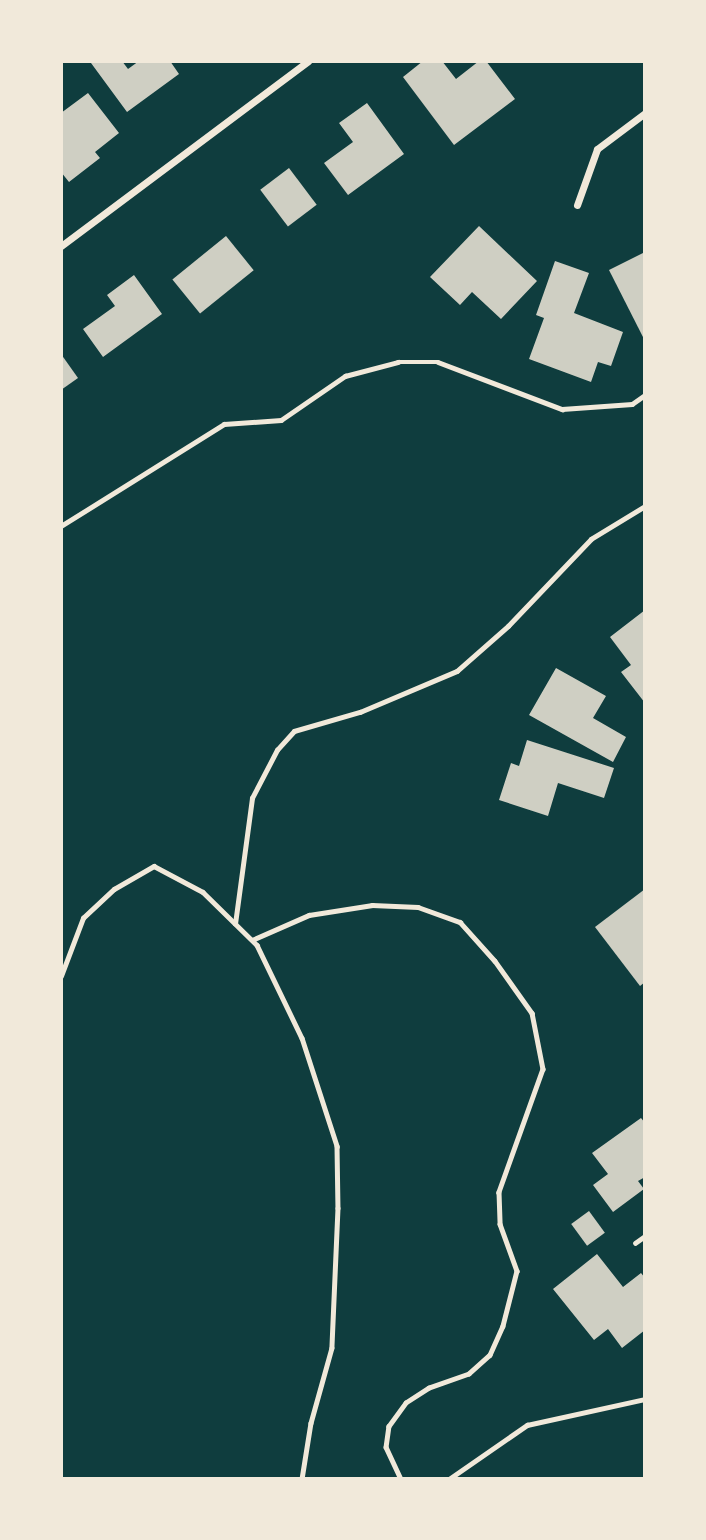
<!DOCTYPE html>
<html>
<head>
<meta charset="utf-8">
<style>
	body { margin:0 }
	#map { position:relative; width:706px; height:1540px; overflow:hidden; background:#0f3d3e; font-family:"IBM Plex Serif",serif }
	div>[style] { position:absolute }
	.building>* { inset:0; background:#cfcfc3; transform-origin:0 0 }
	.service>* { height:4.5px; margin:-2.25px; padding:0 2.25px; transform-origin:2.25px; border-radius:2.25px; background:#f1e9da }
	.minor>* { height:7px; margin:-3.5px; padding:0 3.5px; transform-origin:3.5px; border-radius:3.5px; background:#f1e9da }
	span { translate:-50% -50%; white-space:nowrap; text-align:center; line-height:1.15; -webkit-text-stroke:7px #f1e9da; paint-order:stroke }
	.frame { position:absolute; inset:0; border:63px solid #f1e9da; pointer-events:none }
</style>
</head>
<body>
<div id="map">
	<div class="building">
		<i style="clip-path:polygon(122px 61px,128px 69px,139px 61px,170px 61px,179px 74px,127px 112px,91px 63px)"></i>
		<i style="clip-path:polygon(423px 61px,442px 61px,456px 79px,479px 61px,486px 61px,515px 99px,454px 145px,403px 77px)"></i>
		<i style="clip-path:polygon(88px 93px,119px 133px,95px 152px,100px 158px,69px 182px,61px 172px,61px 113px)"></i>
		<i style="clip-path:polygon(367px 103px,404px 154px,348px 195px,324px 163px,353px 142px,339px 123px)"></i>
		<i style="left:289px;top:168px;width:46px;height:36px;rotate:53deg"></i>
		<i style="clip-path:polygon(479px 226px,537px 281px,501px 319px,472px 292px,460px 305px,430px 277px)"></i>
		<i style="left:226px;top:236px;width:44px;height:69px;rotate:51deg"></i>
		<i style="clip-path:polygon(645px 252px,645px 341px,609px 270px)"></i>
		<i style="clip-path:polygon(555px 261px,589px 273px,574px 313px,623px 332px,611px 366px,598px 362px,591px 382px,529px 359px,544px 318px,536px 315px)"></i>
		<i style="clip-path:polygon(134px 275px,162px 314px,103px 357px,83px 329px,115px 306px,107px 295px)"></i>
		<i style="clip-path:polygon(61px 354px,78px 378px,61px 390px)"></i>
		<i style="clip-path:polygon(645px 610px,645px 703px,621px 672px,631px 665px,610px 637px)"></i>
		<i style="clip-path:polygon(556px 668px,606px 696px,593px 718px,626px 737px,613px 762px,529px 715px)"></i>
		<i style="clip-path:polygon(527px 740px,614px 768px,604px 798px,558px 783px,548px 816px,499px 800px,511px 763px,519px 766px)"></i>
		<i style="clip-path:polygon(645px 889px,645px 982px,640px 986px,595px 927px)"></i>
		<i style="clip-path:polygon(641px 1118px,645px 1123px,645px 1177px,638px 1181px,644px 1189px,613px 1212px,593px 1185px,608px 1174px,592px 1153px)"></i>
		<i style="left:589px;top:1211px;width:27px;height:22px;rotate:54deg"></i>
		<i style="clip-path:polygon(597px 1254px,623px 1287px,641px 1273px,645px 1278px,645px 1330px,622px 1348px,608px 1329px,594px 1340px,553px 1289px)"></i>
	</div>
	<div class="service">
		<i style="left:61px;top:526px;width:192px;rotate:-32deg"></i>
		<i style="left:224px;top:424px;width:57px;rotate:-4deg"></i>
		<i style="left:281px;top:420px;width:78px;rotate:-34.5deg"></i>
		<i style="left:345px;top:376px;width:55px;rotate:-14.8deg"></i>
		<i style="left:398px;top:362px;width:40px"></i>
		<i style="left:438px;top:362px;width:133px;rotate:20.8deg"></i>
		<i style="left:562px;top:409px;width:70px;rotate:-4.1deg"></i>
		<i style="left:632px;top:404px;width:16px;rotate:-35deg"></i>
		<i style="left:235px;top:924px;width:127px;rotate:-82.3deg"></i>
		<i style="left:252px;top:798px;width:54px;rotate:-62.5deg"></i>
		<i style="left:277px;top:750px;width:25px;rotate:-48deg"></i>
		<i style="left:294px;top:731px;width:69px;rotate:-16.1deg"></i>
		<i style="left:360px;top:712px;width:105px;rotate:-22.9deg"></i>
		<i style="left:457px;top:671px;width:68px;rotate:-41.4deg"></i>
		<i style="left:508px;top:626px;width:120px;rotate:-46.3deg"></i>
		<i style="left:591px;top:539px;width:63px;rotate:-31.4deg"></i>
		<i style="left:252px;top:940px;width:62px;rotate:-23.7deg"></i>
		<i style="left:309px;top:915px;width:64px;rotate:-9deg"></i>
		<i style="left:372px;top:905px;width:46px;rotate:2.5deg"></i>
		<i style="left:418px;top:907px;width:45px;rotate:19.7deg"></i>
		<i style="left:460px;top:922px;width:52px;rotate:48.1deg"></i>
		<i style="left:495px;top:961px;width:64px;rotate:54.6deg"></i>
		<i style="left:532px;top:1013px;width:57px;rotate:78.9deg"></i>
		<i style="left:543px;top:1069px;width:131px;rotate:109.7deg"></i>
		<i style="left:499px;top:1192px;width:32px;rotate:88deg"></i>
		<i style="left:500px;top:1224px;width:50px;rotate:70.1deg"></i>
		<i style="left:517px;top:1271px;width:57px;rotate:104.3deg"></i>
		<i style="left:503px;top:1326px;width:32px;rotate:114deg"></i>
		<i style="left:490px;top:1355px;width:28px;rotate:138deg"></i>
		<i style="left:469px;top:1374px;width:42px;rotate:160.7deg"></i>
		<i style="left:429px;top:1388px;width:27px;rotate:147deg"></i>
		<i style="left:406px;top:1403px;width:29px;rotate:126deg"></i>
		<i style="left:389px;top:1426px;width:21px;rotate:98deg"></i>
		<i style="left:386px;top:1447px;width:35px;rotate:65deg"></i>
		<i style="left:61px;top:976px;width:62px;rotate:-69.2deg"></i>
		<i style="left:83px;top:918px;width:42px;rotate:-43.1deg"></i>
		<i style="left:114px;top:889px;width:46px;rotate:-29.9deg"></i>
		<i style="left:154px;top:866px;width:55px;rotate:28deg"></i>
		<i style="left:203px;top:892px;width:76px;rotate:44.5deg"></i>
		<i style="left:257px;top:945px;width:103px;rotate:64.2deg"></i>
		<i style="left:302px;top:1038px;width:114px;rotate:72deg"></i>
		<i style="left:337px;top:1146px;width:62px;rotate:89.1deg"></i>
		<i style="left:338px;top:1208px;width:140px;rotate:92.5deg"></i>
		<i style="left:332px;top:1348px;width:78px;rotate:105.6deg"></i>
		<i style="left:311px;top:1423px;width:57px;rotate:99.1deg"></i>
		<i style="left:635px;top:1243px;width:12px;rotate:-35deg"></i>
		<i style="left:449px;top:1479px;width:95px;rotate:-34.7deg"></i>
		<i style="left:527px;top:1425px;width:121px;rotate:-12.4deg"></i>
	</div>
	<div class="minor">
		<i style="left:577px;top:205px;width:59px;rotate:-70.3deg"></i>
		<i style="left:597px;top:149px;width:60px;rotate:-36.9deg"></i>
		<i style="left:61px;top:246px;width:309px;rotate:-36.8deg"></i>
	</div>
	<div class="frame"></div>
</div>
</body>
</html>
